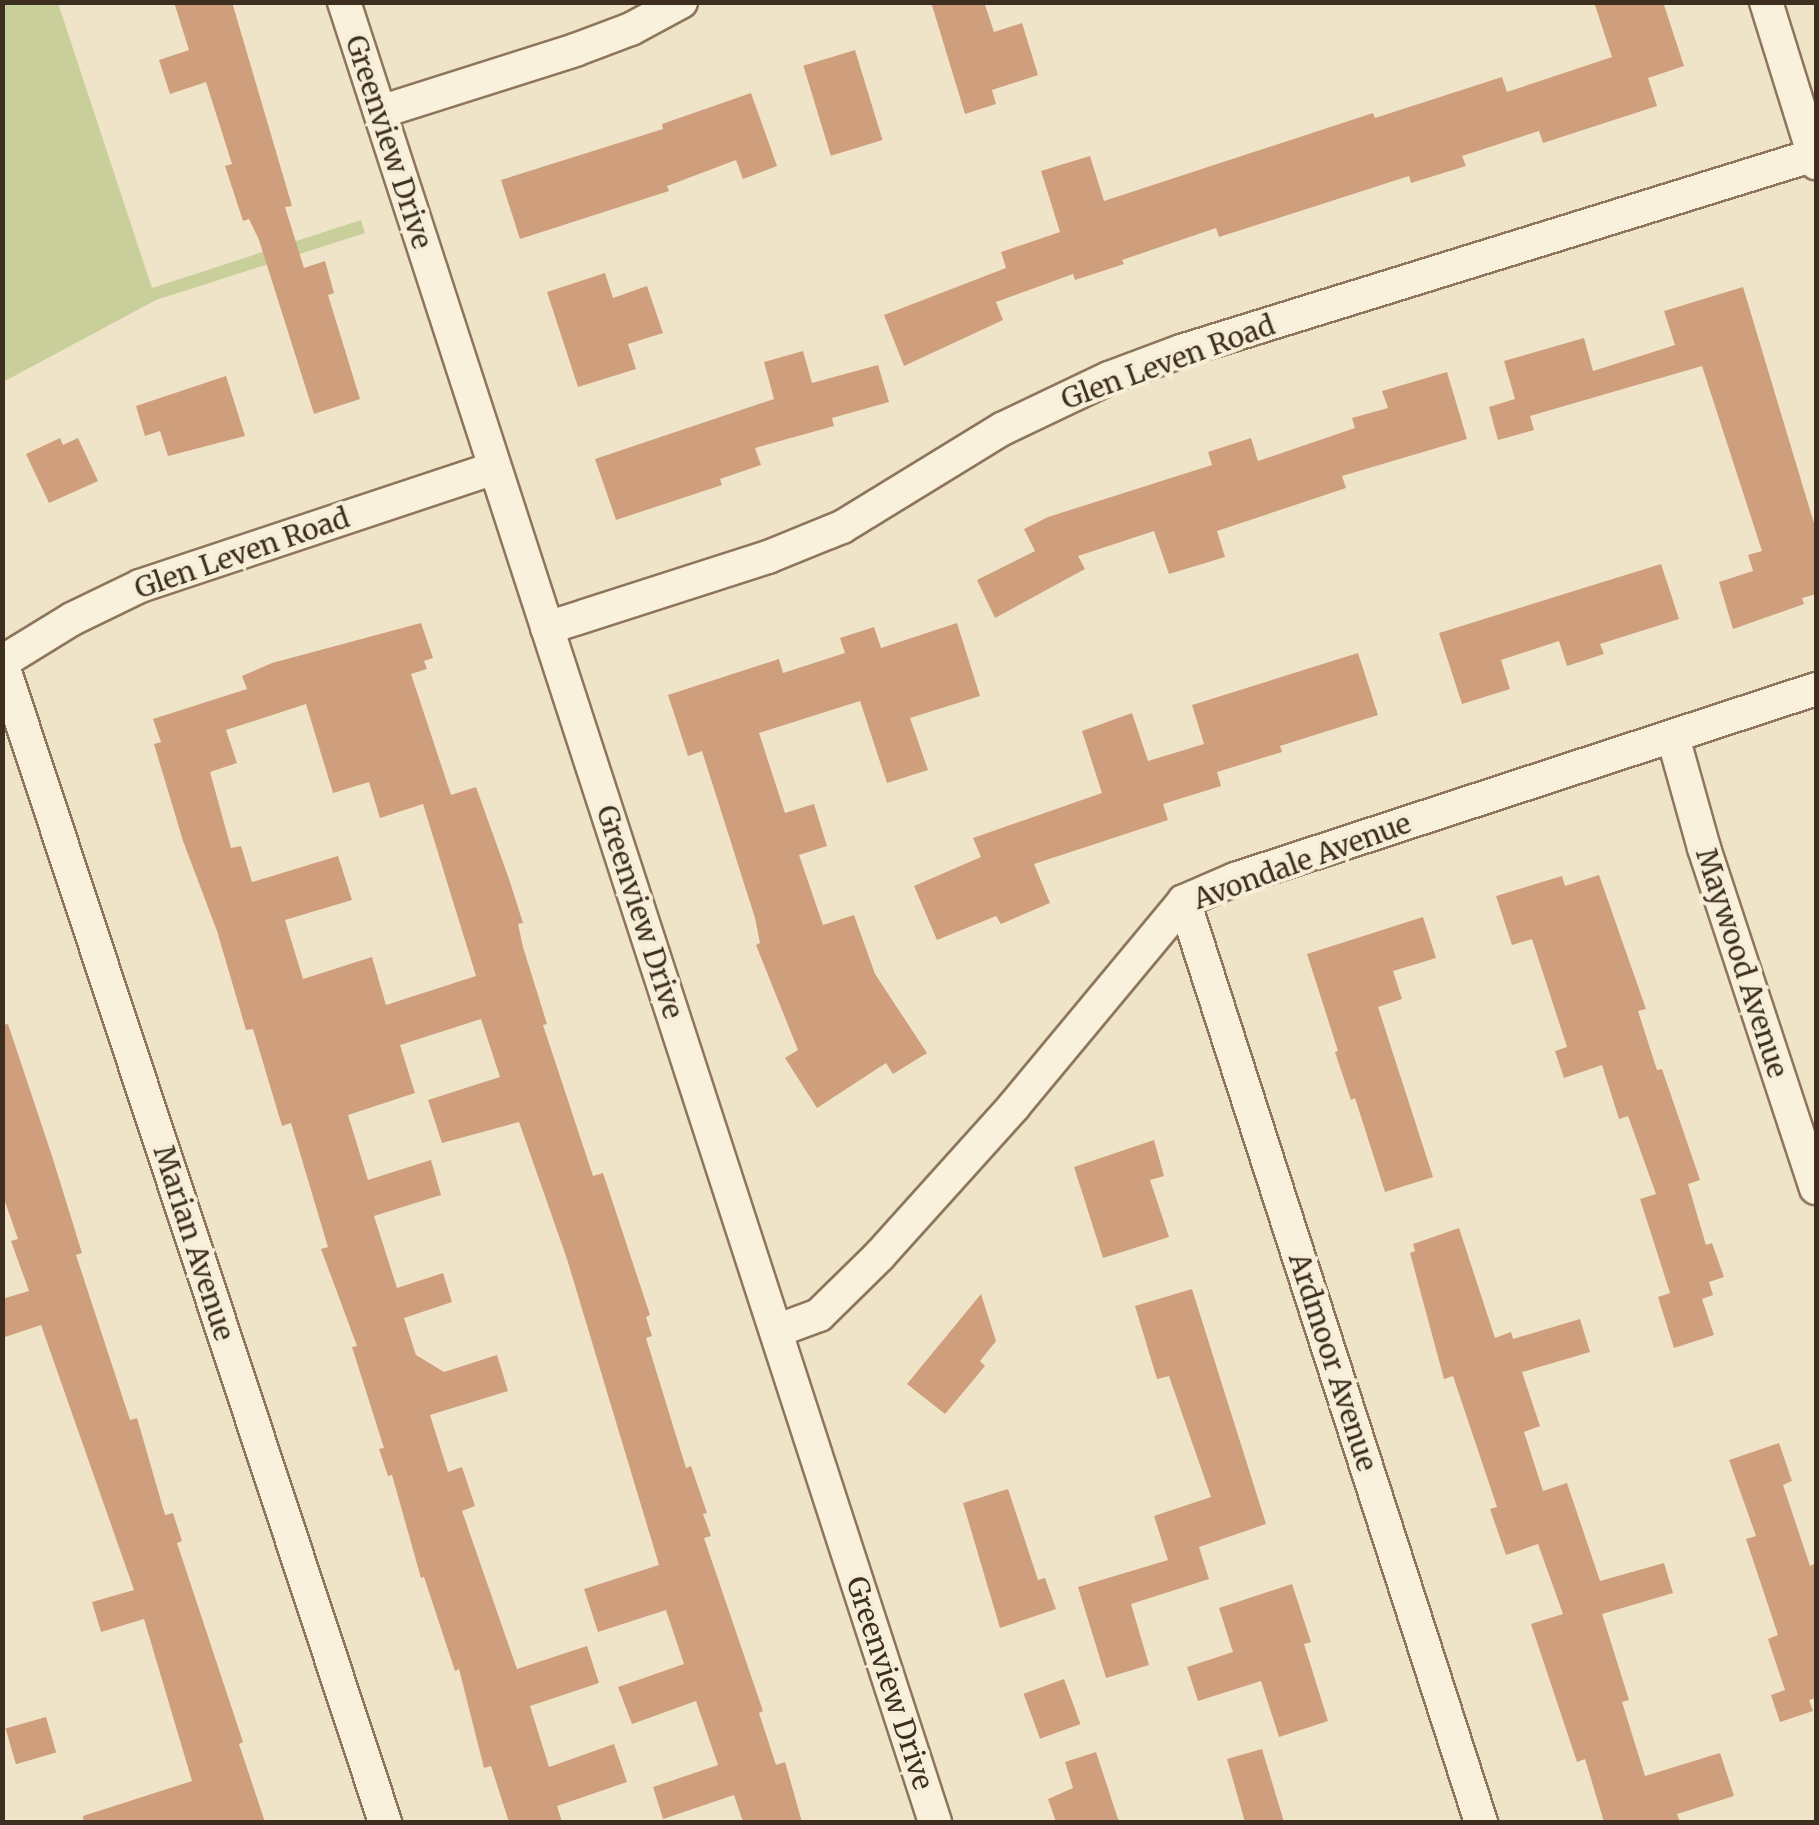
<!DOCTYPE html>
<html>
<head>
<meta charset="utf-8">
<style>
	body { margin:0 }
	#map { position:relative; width:1819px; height:1825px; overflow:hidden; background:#f0e4c8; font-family:Merriweather,serif }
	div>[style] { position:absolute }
	.green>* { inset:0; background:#c9cf9b }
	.building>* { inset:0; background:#cf9f7d; transform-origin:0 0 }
	.roads { filter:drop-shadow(2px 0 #8d765c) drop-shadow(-2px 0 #8d765c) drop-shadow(0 2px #8d765c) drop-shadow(0 -2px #8d765c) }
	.minor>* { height:32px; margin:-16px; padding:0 16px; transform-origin:16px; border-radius:16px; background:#faf1dc }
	span { translate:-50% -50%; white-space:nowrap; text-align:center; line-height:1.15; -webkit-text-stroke:8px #f7eed8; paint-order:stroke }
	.street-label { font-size:28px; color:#3d2e20 }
	.frame { position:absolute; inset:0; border:5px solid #3d2e20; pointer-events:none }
</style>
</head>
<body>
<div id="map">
	<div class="green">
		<i style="clip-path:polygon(3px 3px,58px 3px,152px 288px,361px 220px,365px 233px,156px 300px,3px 382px)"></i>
	</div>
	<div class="building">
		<i style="clip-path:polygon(174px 2px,232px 2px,292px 206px,285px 207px,304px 268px,325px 261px,334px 293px,328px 295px,360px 399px,314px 414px,259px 240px,249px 219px,243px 221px,225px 166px,232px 164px,206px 82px,170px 94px,159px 60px,189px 50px)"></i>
		<i style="clip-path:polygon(931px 2px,984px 2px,994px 32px,1022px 23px,1038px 75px,992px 90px,996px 104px,965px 114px)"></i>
		<i style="clip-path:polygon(1594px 2px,1663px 2px,1684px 66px,1648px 78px,1657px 106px,1543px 143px,1539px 131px,1462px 156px,1466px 166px,1411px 183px,1409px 176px,1219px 237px,1216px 228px,1122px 260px,1124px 264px,1075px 280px,1073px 274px,996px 302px,1003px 320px,904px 366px,884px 315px,1006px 268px,1001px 252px,1060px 232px,1041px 171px,1090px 156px,1104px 201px,1373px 113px,1375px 118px,1502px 77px,1507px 92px,1612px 57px)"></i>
		<i style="left:855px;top:50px;width:94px;height:54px;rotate:73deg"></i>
		<i style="clip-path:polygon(751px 93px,777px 166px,743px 179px,736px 160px,667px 186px,669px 191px,520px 239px,501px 180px,663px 129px,662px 124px)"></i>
		<i style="clip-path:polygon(605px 273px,613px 298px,647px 286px,663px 333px,628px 344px,636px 369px,578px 387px,547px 292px)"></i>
		<i style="clip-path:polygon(1743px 287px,1816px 530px,1816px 594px,1802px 598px,1804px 604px,1733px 629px,1719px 582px,1753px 571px,1748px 555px,1762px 551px,1702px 366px,1530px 416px,1534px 430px,1498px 440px,1489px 407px,1515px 399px,1504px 361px,1584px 338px,1593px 371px,1675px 345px,1664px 311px)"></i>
		<i style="clip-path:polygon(803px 351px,812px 383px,878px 365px,889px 402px,832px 418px,834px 426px,755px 448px,761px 465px,720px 479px,722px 485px,616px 520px,595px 459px,774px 399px,764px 362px)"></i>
		<i style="clip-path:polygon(1447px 372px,1467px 439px,1342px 476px,1346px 488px,1217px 531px,1225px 557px,1169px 574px,1154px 531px,1078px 556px,1085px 569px,995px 618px,977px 580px,1035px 551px,1024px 529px,1048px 517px,1212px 465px,1208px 452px,1251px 438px,1258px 461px,1355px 428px,1352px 418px,1388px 408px,1382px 391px)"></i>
		<i style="clip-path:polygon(226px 376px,245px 436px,168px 456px,160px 431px,145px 436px,136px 406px)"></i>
		<i style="clip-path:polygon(60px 438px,63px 445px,78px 438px,98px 481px,49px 503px,26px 454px)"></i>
		<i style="clip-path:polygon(1661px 564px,1679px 619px,1600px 644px,1604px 654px,1567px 666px,1559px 641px,1501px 660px,1510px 689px,1462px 704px,1439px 633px)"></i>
		<i style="clip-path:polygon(evenodd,421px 623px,433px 658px,424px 661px,427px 669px,411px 674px,451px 795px,476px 787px,509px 879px,523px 923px,518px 924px,523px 947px,547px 1024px,543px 1025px,593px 1176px,603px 1173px,650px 1315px,646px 1317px,652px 1336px,646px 1338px,686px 1468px,691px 1466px,707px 1513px,703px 1514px,711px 1536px,704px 1538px,763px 1711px,759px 1713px,776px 1765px,785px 1762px,802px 1822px,743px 1822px,734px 1795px,663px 1819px,653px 1787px,718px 1765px,696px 1701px,632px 1724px,618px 1687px,684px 1664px,666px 1610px,598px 1632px,584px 1589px,659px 1565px,567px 1259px,519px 1122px,442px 1143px,428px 1100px,500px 1077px,481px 1019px,400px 1045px,415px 1093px,348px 1115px,368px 1180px,431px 1160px,441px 1195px,374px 1216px,397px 1288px,443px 1273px,452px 1302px,404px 1318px,416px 1355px,444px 1372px,497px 1355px,508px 1391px,430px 1415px,448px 1472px,462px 1467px,475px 1506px,462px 1511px,517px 1669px,587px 1646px,599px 1683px,530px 1706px,549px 1767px,614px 1744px,627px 1782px,557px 1806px,562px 1822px,509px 1822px,491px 1766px,484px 1768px,459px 1669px,455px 1671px,424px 1577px,421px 1578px,392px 1475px,388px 1476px,379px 1449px,384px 1448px,352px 1347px,357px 1346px,321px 1249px,328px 1247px,291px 1123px,282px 1126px,253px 1029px,246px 1030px,217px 931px,183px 841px,154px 744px,161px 742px,153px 719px,247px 689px,242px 676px,272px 663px,421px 623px,306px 704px,333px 793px,369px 782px,380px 818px,423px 804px,476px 976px,386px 1005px,372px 957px,303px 979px,285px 920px,352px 900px,338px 856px,252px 882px,241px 846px,231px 848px,210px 772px,237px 763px,226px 730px,306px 704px)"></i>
		<i style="clip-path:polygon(957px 623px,980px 696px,910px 718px,928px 770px,887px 783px,860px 701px,759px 733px,785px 813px,814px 804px,827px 846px,799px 855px,823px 925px,854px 915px,875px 974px,927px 1053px,893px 1074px,886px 1063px,817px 1108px,785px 1058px,798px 1050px,756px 945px,760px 943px,755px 918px,702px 751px,688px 756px,668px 695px,779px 659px,783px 673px,845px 653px,840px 638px,874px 627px,881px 648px)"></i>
		<i style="clip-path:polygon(1358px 653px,1378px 715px,1280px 746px,1282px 752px,1217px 772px,1221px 786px,1163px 804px,1168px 820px,1034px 864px,1050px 903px,1001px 924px,996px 916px,937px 940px,914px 886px,981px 857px,973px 838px,1102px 793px,1082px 731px,1132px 713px,1148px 761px,1204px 744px,1192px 705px)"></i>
		<i style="clip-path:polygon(1599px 875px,1646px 1009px,1638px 1011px,1657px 1070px,1662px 1069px,1700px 1180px,1688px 1184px,1706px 1245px,1712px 1243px,1724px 1277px,1709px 1282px,1713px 1295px,1702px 1299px,1714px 1335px,1674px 1348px,1658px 1297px,1670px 1293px,1640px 1199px,1656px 1194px,1628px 1116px,1619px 1119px,1602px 1065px,1564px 1078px,1555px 1051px,1567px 1047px,1532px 939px,1512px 945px,1496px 896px,1562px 876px,1565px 886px)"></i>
		<i style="clip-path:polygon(1423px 917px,1436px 958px,1393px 971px,1402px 999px,1378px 1007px,1433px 1177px,1385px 1192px,1355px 1098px,1351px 1100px,1335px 1052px,1338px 1051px,1307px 954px)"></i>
		<i style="clip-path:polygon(8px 1024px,52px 1156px,82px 1253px,76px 1255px,130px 1420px,137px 1418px,165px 1515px,173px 1513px,182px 1541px,177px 1543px,243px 1742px,239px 1744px,265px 1822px,84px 1822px,83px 1816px,192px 1781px,144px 1619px,101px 1632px,92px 1602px,134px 1590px,41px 1325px,2px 1338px,2px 1299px,29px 1291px,11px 1241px,18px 1239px,2px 1193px,2px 1025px)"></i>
		<i style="clip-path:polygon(1154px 1140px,1164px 1176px,1150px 1180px,1169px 1237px,1103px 1258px,1074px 1167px)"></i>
		<i style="clip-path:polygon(1459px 1228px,1495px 1338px,1511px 1332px,1513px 1339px,1580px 1319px,1590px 1352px,1522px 1372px,1540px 1426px,1524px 1432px,1543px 1491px,1567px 1483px,1600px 1581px,1664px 1563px,1673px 1593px,1602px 1614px,1629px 1700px,1622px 1702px,1645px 1776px,1720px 1753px,1734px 1796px,1677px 1814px,1680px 1822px,1604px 1822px,1585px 1759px,1577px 1762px,1531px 1624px,1563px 1614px,1538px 1544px,1506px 1555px,1490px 1509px,1497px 1507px,1453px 1376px,1444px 1379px,1410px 1253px,1415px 1251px,1413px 1244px)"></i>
		<i style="clip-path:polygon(1192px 1289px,1266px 1524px,1199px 1547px,1209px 1579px,1131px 1604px,1149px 1665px,1106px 1678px,1078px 1587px,1168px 1560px,1154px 1516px,1211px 1497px,1169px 1376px,1157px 1379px,1135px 1306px)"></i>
		<i style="clip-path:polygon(981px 1294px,996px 1341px,980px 1361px,985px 1366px,945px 1414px,907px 1384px)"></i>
		<i style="clip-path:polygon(1779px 1443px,1792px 1481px,1783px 1485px,1810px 1566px,1816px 1563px,1816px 1698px,1809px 1700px,1813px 1711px,1780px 1722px,1771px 1695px,1785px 1690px,1768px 1639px,1778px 1635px,1746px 1539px,1756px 1536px,1729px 1460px)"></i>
		<i style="clip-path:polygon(1008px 1489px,1038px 1580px,1045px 1578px,1056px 1609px,1000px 1628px,963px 1503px)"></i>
		<i style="clip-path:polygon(1292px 1584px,1311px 1642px,1304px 1644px,1328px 1721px,1279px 1737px,1261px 1681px,1198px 1701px,1187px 1667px,1233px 1652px,1219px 1608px)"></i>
		<i style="left:1064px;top:1679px;width:48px;height:43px;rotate:70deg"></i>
		<i style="left:46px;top:1717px;width:37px;height:42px;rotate:74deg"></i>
		<i style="clip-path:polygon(1262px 1749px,1284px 1822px,1245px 1822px,1227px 1759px)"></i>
		<i style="clip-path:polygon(1096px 1752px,1119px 1822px,1056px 1822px,1048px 1799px,1073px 1788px,1065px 1762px)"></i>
	</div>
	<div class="roads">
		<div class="minor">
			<i style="left:344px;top:2px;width:1914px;rotate:72.01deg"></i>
			<i style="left:1766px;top:2px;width:169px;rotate:72.7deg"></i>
			<i style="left:380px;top:112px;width:205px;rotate:-17.6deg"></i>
			<i style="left:575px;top:50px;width:60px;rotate:-20.6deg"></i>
			<i style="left:631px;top:29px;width:57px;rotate:-28.4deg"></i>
			<i style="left:547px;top:628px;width:232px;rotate:-17.8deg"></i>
			<i style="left:768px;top:557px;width:80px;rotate:-22.1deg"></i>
			<i style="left:842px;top:527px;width:188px;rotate:-31.5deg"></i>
			<i style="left:1002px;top:429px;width:119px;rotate:-25.5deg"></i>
			<i style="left:1109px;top:378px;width:77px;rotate:-20.6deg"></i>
			<i style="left:1181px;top:351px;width:663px;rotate:-17.2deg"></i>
			<i style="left:2px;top:662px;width:82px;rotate:-31.6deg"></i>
			<i style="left:72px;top:619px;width:76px;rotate:-25.9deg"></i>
			<i style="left:140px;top:586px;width:371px;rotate:-18.4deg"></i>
			<i style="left:2px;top:663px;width:1221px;rotate:71.71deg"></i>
			<i style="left:1673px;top:737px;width:115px;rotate:74.4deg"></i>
			<i style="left:1704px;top:848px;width:358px;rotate:71.8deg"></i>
			<i style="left:1184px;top:901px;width:968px;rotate:72.13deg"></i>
			<i style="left:776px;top:1331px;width:46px;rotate:-20.4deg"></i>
			<i style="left:819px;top:1315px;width:86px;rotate:-44.5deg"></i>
			<i style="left:880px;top:1255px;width:200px;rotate:-48deg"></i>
			<i style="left:1014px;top:1106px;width:266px;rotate:-50.3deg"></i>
			<i style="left:1184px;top:901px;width:56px;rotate:-23.3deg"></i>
			<i style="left:1235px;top:879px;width:611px;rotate:-18.11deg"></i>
		</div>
	</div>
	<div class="street-label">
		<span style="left:389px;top:142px;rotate:72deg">Greenview Drive</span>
		<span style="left:1168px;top:362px;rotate:-20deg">Glen Leven Road</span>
		<span style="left:242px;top:553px;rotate:-19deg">Glen Leven Road</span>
		<span style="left:1302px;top:861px;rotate:-20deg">Avondale Avenue</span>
		<span style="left:640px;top:912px;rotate:72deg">Greenview Drive</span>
		<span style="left:1742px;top:963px;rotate:72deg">Maywood Avenue</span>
		<span style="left:194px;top:1243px;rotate:72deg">Marian Avenue</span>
		<span style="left:1333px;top:1362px;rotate:72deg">Ardmoor Avenue</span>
		<span style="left:890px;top:1683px;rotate:72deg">Greenview Drive</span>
	</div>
	<div class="frame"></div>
</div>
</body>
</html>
